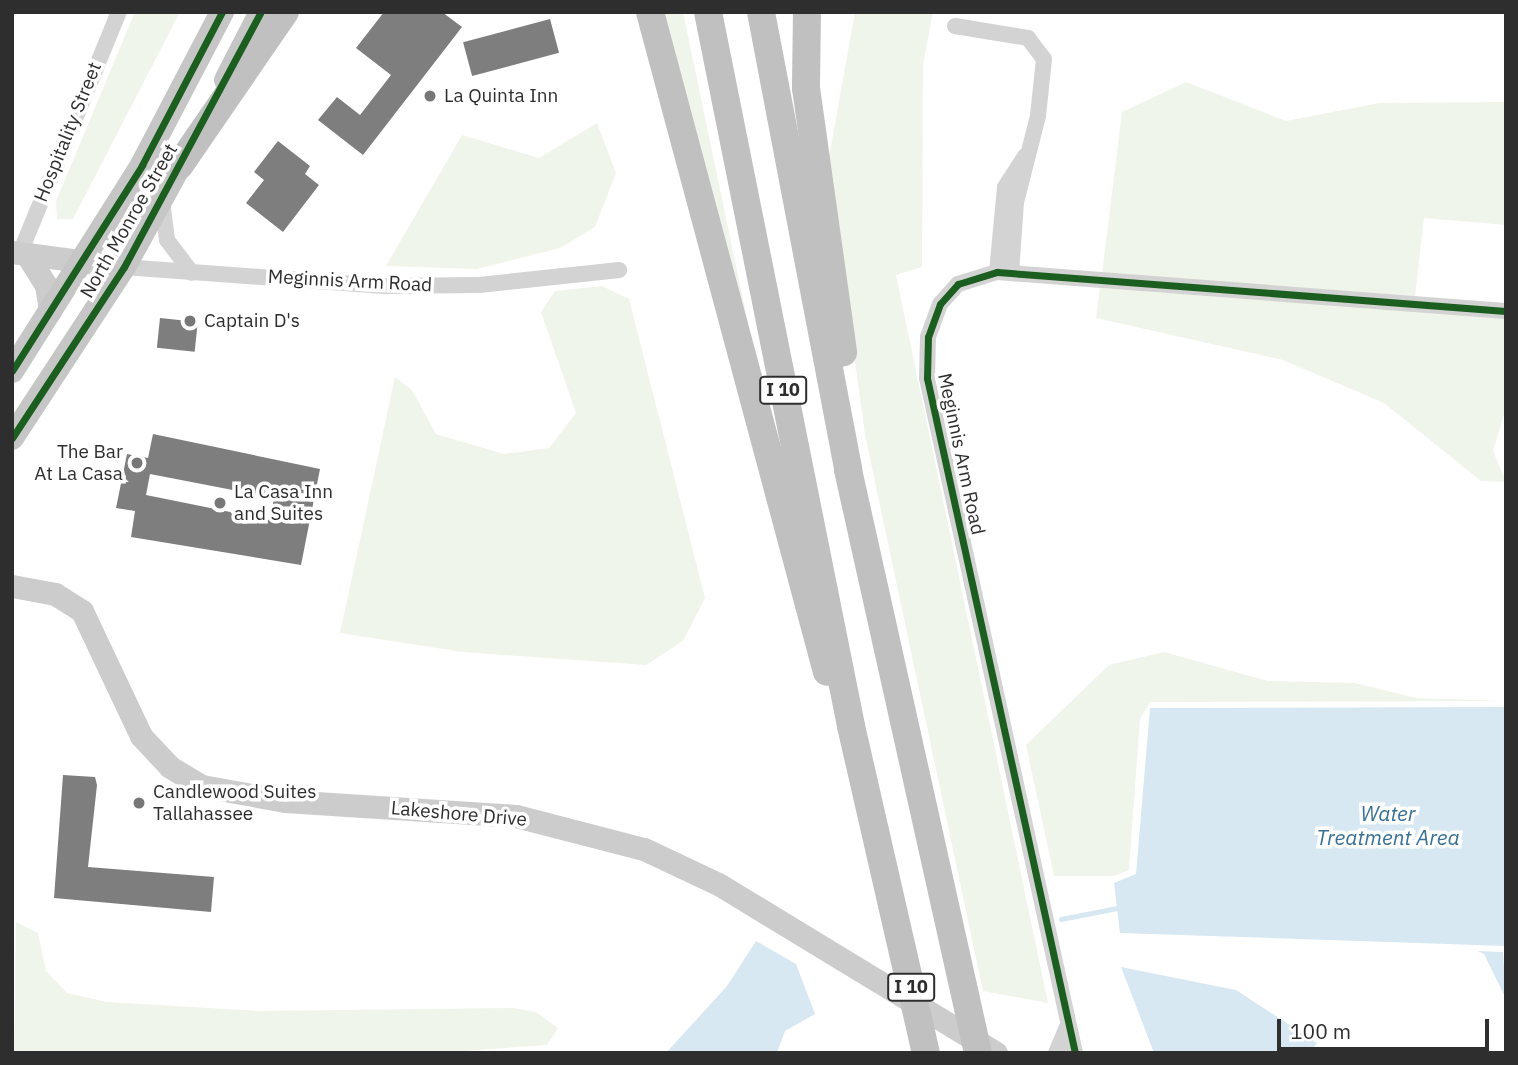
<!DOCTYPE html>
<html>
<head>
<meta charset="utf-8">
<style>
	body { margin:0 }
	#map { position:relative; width:1518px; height:1065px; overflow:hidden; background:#fff; font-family:"IBM Plex Sans",sans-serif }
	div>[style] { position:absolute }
	.green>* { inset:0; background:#f0f5eb }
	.water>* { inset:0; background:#d7e8f2 }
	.stream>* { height:4.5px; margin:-2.25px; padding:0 2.25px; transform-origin:2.25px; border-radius:2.25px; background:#d7e8f2 }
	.building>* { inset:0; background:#7e7e7e; transform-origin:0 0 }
	.street>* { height:16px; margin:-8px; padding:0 8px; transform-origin:8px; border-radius:8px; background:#d3d3d3 }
	.secondary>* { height:23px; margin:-11.5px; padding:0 11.5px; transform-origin:11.5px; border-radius:11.5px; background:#ccc }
	.primary>* { height:24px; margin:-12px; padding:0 12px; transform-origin:12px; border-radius:12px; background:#c6c6c6 }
	.highway>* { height:28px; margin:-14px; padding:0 14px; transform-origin:14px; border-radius:14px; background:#c0c0c0 }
	.cycleway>* { height:7px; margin:-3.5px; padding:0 3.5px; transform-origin:3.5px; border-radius:3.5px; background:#1b5e20 }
	.dots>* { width:19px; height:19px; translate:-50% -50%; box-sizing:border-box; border:4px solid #fff; border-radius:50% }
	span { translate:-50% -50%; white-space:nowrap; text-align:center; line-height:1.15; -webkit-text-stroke:7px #fff; paint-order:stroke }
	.shield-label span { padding:2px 5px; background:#fff; border:2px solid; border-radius:5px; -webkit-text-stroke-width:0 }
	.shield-label { font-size:18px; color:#2e2e2e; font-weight:700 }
	.poi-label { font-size:19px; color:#2e2e2e }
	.left { translate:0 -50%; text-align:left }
	.right { translate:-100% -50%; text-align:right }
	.street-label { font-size:19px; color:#2e2e2e }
	.water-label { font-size:21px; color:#387194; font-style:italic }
	.frame { position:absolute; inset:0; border:14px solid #2e2e2e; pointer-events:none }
	.scale { position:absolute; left:1277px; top:1019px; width:212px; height:32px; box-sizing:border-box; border:4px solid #2e2e2e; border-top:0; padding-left:9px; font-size:21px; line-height:24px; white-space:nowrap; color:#2e2e2e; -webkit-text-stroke:5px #fff; paint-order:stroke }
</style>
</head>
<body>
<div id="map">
	<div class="green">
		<i style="clip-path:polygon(135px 12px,180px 12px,73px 219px,57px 219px,56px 201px)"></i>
		<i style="clip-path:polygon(660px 12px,683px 12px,756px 362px)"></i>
		<i style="clip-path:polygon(855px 12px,933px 12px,923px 65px,922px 267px,896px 275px,1048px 1003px,983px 991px,865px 435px,828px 163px)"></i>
		<i style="clip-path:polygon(1186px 82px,1286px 121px,1379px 103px,1506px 102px,1506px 225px,1424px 218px,1415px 296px,1102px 274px,1122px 112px)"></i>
		<i style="clip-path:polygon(597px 123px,616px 173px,595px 227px,560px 248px,477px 269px,386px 266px,462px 135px,539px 158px)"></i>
		<i style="clip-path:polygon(602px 286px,629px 299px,705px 598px,683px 641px,646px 665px,462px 652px,340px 633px,395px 377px,412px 390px,436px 434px,504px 454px,549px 448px,576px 413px,541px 312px,555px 291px)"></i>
		<i style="clip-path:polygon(1100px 288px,1506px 318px,1506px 408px,1493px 451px,1506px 482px,1481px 481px,1384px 403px,1283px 360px,1096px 318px)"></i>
		<i style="clip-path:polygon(1164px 652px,1268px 681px,1355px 683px,1416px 698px,1506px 701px,1150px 702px,1140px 719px,1129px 870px,1114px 876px,1054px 876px,1026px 745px,1109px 665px)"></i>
		<i style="clip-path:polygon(16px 922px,38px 933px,46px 971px,67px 993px,107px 1002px,259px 1011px,513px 1008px,536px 1012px,558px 1028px,547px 1045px,435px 1053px,14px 1053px)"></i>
	</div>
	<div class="water">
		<i style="clip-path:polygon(1506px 707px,1506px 946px,1120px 933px,1114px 883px,1136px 874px,1150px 708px)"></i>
		<i style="clip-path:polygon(756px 941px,796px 964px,815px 1014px,785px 1031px,777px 1053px,666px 1053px,727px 986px)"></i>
		<i style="clip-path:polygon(1478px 951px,1503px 952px,1506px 999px,1484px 954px)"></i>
		<i style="clip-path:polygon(1121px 967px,1236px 990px,1317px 1043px,1310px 1053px,1154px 1053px)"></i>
	</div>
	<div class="stream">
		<i style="left:1061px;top:919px;width:57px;rotate:-11.1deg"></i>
	</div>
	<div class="building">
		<i style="clip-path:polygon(384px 12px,442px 12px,462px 27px,363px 155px,318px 120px,337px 97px,360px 115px,391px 75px,356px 48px)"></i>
		<i style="left:550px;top:19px;width:35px;height:90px;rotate:75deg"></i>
		<i style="clip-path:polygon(278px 141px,310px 166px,305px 174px,319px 185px,283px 232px,246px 203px,264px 180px,254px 172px)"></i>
		<i style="left:160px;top:318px;width:38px;height:30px;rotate:6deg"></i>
		<i style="clip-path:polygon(evenodd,153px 434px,320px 469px,301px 565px,131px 537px,135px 511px,116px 508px,127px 454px,148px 458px,153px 434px,150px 474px,274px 498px,270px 520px,146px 495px,150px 474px)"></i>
		<i style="clip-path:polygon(63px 775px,95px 777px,97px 785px,88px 867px,214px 877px,211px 912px,54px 898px)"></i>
	</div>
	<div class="street">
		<i style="left:955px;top:26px;width:74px;rotate:9.3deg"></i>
		<i style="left:1028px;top:38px;width:26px;rotate:53deg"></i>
		<i style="left:1044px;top:59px;width:57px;rotate:96deg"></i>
		<i style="left:1038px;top:116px;width:89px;rotate:104.3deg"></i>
		<i style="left:1016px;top:202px;width:71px;rotate:94deg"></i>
		<i style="left:162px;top:200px;width:40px;rotate:82.9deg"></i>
		<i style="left:167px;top:240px;width:41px;rotate:52.9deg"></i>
		<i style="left:20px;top:253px;width:261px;rotate:-67.7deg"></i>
		<i style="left:124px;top:267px;width:261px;rotate:4.2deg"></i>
		<i style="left:384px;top:286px;width:95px;rotate:-0.6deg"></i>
		<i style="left:479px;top:285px;width:141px;rotate:-6.1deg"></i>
		<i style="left:997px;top:272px;width:85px;rotate:-84.6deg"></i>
		<i style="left:1005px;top:187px;width:37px;rotate:-57deg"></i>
		<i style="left:1056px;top:1053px;width:28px;rotate:-67deg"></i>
		<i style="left:1075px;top:1053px;width:691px;rotate:-102.37deg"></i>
		<i style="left:927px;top:378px;width:41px;rotate:-88.6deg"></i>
		<i style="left:928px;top:337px;width:35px;rotate:-70deg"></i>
		<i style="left:940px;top:304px;width:27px;rotate:-48deg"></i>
		<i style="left:958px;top:284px;width:41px;rotate:-17.1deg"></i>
		<i style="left:997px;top:272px;width:510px;rotate:4.38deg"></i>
	</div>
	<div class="secondary">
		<i style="left:12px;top:252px;width:113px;rotate:7.6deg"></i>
		<i style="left:27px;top:255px;width:36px;rotate:58deg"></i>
		<i style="left:46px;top:285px;width:26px;rotate:81deg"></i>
		<i style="left:12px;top:586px;width:44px;rotate:10.5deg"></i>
		<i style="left:55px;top:594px;width:32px;rotate:32deg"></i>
		<i style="left:82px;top:611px;width:138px;rotate:64.7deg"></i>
		<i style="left:141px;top:736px;width:42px;rotate:46.9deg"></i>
		<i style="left:170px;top:767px;width:37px;rotate:31deg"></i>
		<i style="left:202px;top:786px;width:84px;rotate:10.2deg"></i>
		<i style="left:285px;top:801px;width:231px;rotate:3.7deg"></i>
		<i style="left:516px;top:816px;width:132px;rotate:14.5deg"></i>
		<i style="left:644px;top:849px;width:84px;rotate:25.3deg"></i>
		<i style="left:720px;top:885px;width:323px;rotate:31.3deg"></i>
	</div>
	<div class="primary">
		<i style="left:226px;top:80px;width:76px;rotate:-62.8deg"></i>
		<i style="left:12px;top:371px;width:244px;rotate:-57.7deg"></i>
		<i style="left:142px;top:165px;width:173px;rotate:-62.4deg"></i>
		<i style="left:12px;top:438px;width:204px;rotate:-56.8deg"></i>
		<i style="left:124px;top:267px;width:135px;rotate:-61.2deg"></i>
	</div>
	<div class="highway">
		<i style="left:650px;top:12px;width:683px;rotate:74.99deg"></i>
		<i style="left:708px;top:12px;width:728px;rotate:78.67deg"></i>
		<i style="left:851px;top:726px;width:335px;rotate:77.1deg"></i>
		<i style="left:761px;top:12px;width:466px;rotate:79.2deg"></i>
		<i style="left:848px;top:470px;width:597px;rotate:77.43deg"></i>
		<i style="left:807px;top:12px;width:76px;rotate:90.8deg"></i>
		<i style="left:806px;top:88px;width:267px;rotate:82deg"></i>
		<i style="left:179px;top:166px;width:187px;rotate:-55.5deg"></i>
	</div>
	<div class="cycleway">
		<i style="left:12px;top:371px;width:244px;rotate:-57.7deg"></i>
		<i style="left:142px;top:165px;width:173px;rotate:-62.4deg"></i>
		<i style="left:12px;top:438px;width:204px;rotate:-56.8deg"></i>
		<i style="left:124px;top:267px;width:289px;rotate:-61.8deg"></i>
		<i style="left:1075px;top:1053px;width:691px;rotate:-102.37deg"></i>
		<i style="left:927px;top:378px;width:41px;rotate:-88.6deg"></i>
		<i style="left:928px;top:337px;width:35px;rotate:-70deg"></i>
		<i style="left:940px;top:304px;width:27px;rotate:-48deg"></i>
		<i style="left:958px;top:284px;width:41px;rotate:-17.1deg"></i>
		<i style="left:997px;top:272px;width:510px;rotate:4.38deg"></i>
	</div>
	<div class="dots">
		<i style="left:430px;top:96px;background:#777"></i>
		<i style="left:190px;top:321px;background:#777"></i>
		<i style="left:137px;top:463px;background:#777"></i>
		<i style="left:220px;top:503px;background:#777"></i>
		<i style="left:139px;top:803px;background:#777"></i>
	</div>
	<div class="shield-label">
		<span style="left:783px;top:390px">I 10</span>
		<span style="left:911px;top:987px">I 10</span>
	</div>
	<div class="poi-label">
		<span class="left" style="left:444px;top:96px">La Quinta Inn</span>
		<span class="left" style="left:204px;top:321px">Captain D's</span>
		<span class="right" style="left:123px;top:463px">The Bar<br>At La Casa</span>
		<span class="left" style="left:234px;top:503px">La Casa Inn<br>and Suites</span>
		<span class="left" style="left:153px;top:803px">Candlewood Suites<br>Tallahassee</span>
	</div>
	<div class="street-label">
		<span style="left:68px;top:132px;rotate:-68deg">Hospitality Street</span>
		<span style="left:129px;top:221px;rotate:-60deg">North Monroe Street</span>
		<span style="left:350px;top:281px;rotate:3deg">Meginnis Arm Road</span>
		<span style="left:961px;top:454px;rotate:78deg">Meginnis Arm Road</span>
		<span style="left:459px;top:814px;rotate:5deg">Lakeshore Drive</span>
	</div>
	<div class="water-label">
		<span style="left:1388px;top:825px">Water<br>Treatment Area</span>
	</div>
	<div class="frame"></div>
	<div class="scale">100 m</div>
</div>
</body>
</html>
